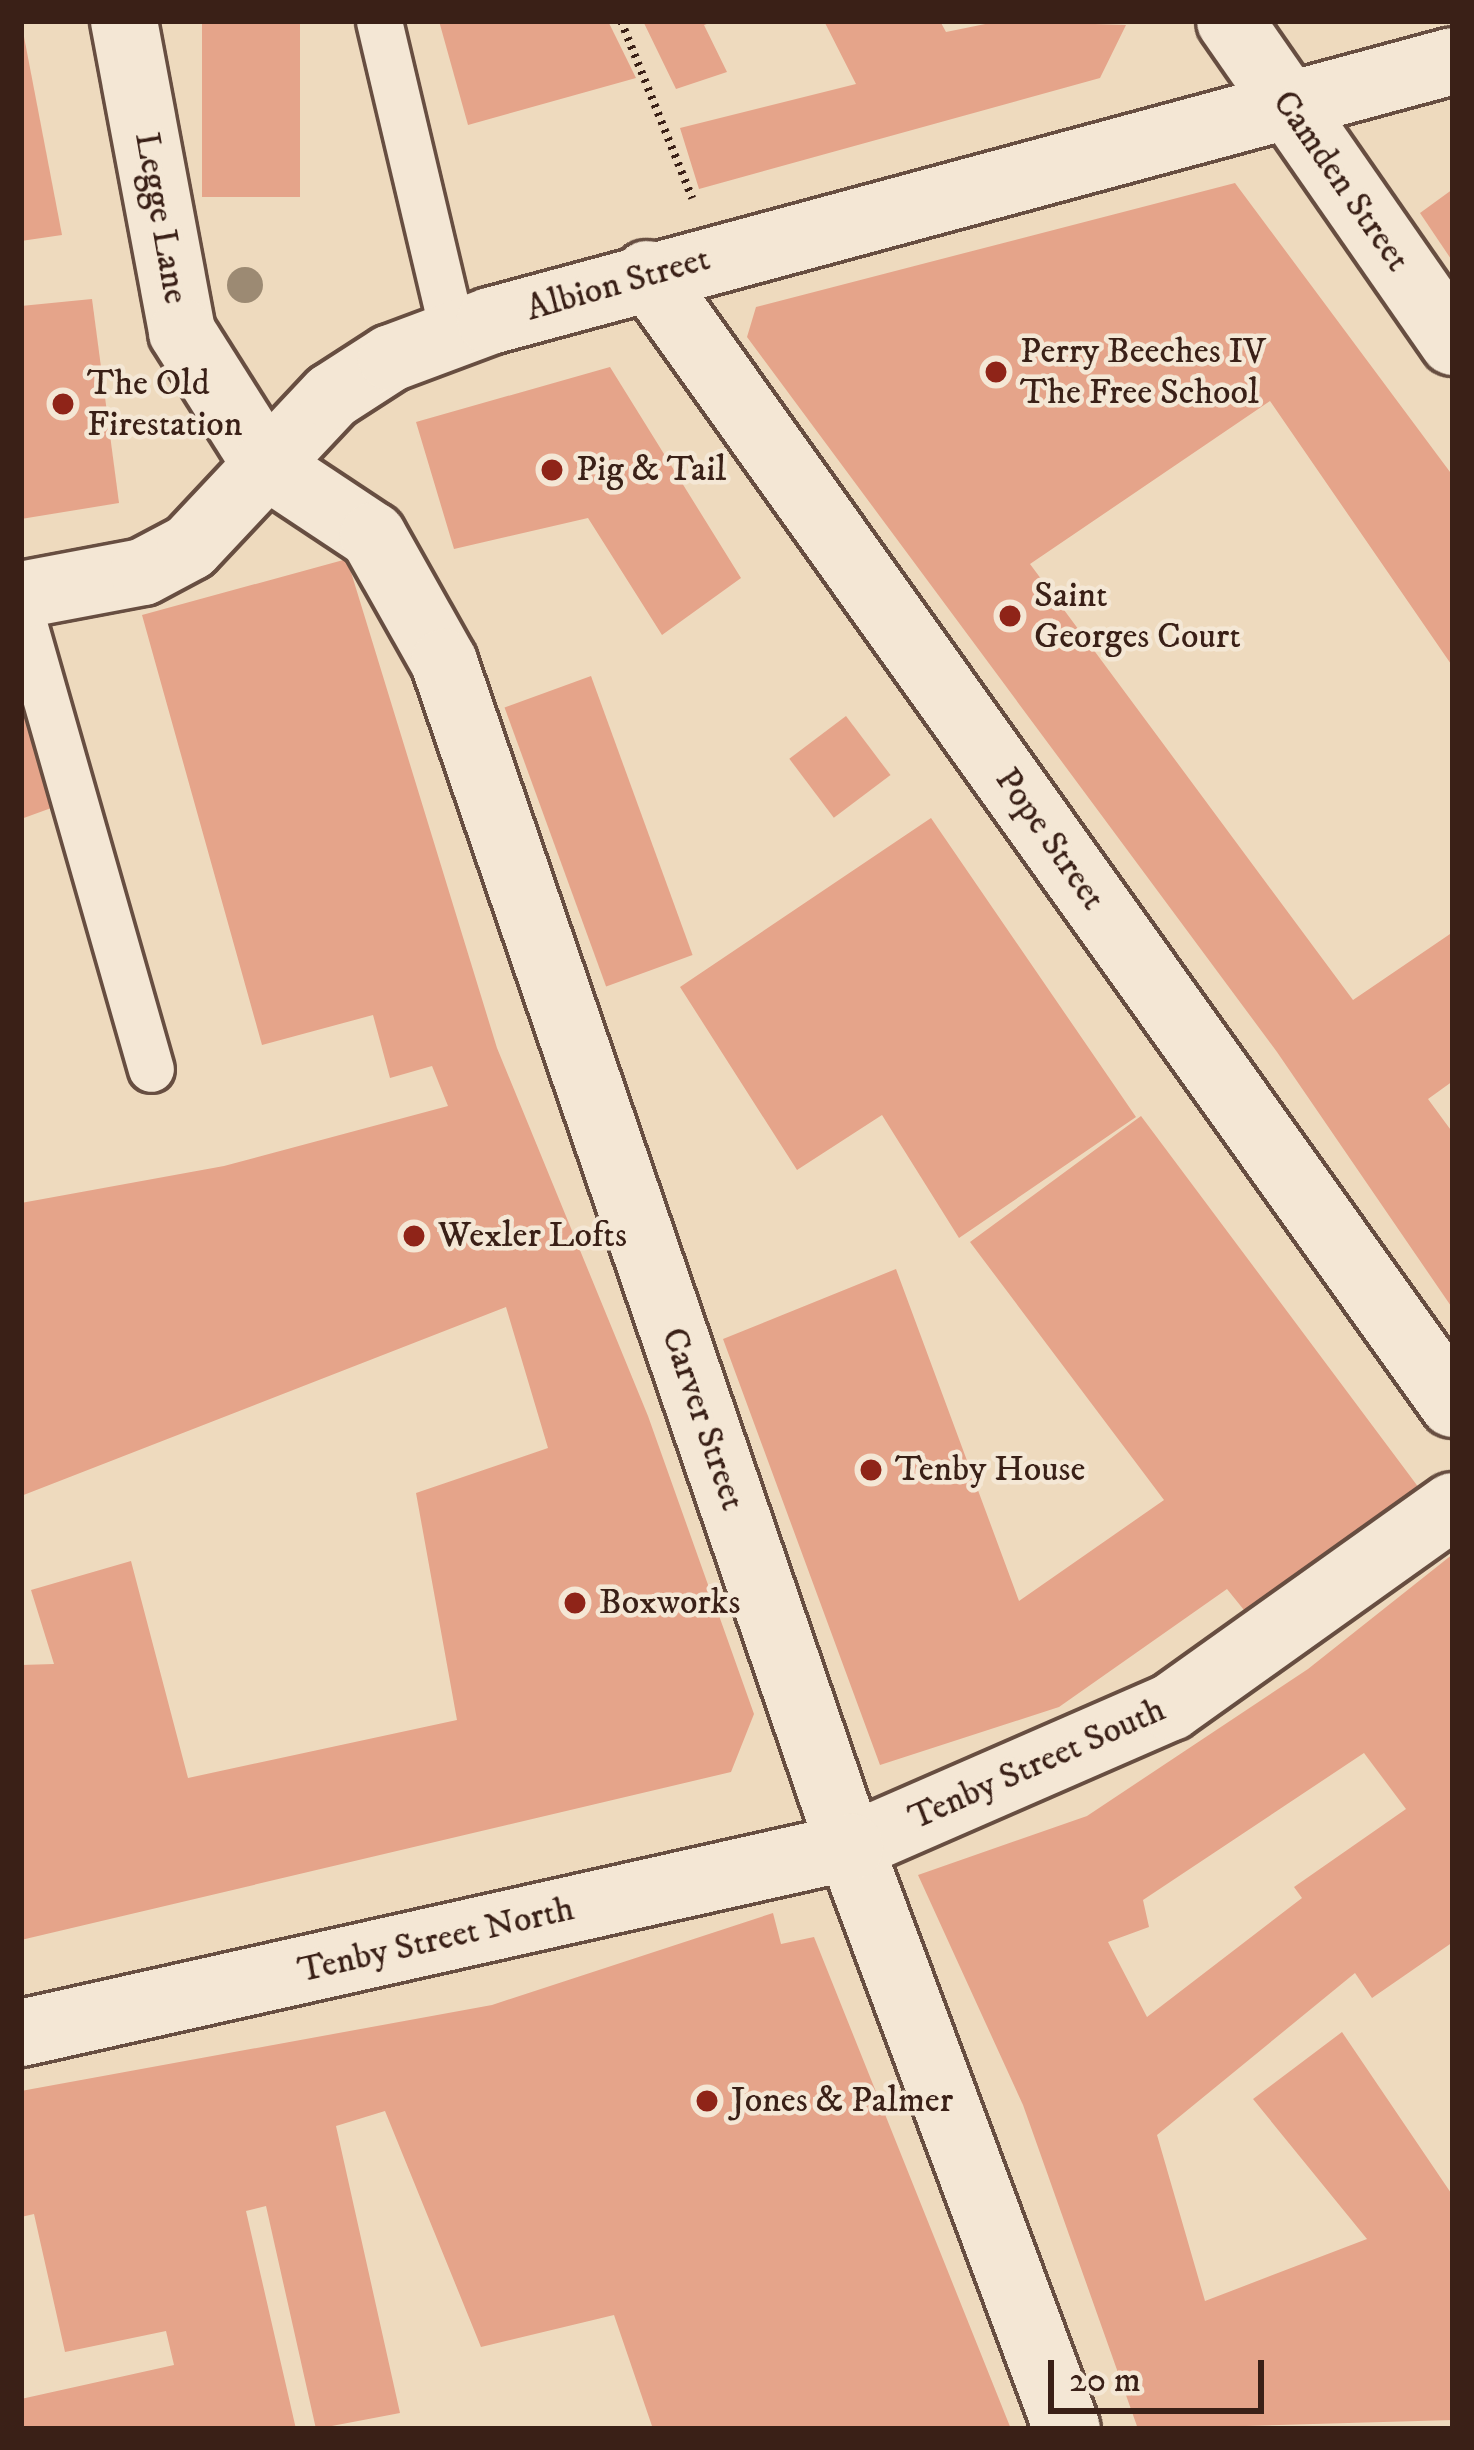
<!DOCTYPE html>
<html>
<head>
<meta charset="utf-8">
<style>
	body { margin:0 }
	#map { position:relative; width:1474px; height:2450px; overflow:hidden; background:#eedabe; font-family:"IM FELL DW Pica",serif }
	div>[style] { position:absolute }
	.building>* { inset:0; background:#e5a48a; transform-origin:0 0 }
	.path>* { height:8px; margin-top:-4px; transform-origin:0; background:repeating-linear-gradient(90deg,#3a2017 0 3px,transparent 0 9px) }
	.roads { filter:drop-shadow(3px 0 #674e41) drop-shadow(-3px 0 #674e41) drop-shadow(0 3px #674e41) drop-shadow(0 -3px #674e41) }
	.service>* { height:45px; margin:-22.5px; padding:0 22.5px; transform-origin:22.5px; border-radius:22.5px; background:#f4e7d5 }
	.pedestrian>* { height:66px; margin:-33px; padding:0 33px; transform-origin:33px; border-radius:33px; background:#f4e7d5 }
	.minor>* { height:66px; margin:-33px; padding:0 33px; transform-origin:33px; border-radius:33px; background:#f4e7d5 }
	.trees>* { width:36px; height:36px; margin:-18px; border-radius:50%; background:#9c8a73 }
	.dots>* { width:33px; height:33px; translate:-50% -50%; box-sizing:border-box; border:6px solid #f4e7d5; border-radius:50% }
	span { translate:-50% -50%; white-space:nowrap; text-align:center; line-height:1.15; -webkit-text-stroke:9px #f4e7d5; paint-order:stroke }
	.street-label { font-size:36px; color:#3a2017 }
	.poi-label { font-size:36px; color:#3a2017 }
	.left { translate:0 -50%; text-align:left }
	.frame { position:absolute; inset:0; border:24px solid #3a2017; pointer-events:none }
	.scale { position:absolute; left:1048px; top:2360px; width:216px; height:54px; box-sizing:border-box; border:6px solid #3a2017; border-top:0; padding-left:15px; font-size:36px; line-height:42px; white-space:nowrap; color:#3a2017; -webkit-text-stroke:9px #f4e7d5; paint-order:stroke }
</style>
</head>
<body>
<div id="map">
	<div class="building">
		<i style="clip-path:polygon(21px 21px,62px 235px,21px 241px)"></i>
		<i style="left:202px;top:21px;width:98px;height:176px"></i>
		<i style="clip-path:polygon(439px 21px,608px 21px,636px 78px,468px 125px)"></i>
		<i style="clip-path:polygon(643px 21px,715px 21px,704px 25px,727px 72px,676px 89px)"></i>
		<i style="clip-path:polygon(824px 21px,940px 21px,946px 32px,1000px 21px,1126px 25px,1100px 78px,699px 189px,680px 128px,856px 84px)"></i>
		<i style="clip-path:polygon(1235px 183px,1453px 476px,1453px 667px,1270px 401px,1030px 564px,1353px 1000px,1453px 932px,1453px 1081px,1428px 1099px,1453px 1133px,1453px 1309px,1277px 1052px,747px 337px,756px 307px)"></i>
		<i style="clip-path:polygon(1453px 189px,1453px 262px,1420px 213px)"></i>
		<i style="clip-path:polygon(92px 299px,119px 503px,21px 519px,21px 306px)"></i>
		<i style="clip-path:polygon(610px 367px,741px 578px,662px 635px,588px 518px,454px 549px,416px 422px)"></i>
		<i style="clip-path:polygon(347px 559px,497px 1048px,648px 1416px,754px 1714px,731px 1772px,21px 1940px,21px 1665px,54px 1664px,31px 1590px,131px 1561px,188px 1778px,457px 1720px,416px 1493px,548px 1448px,506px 1307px,21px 1496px,21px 1203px,224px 1166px,448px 1106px,432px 1066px,390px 1078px,373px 1015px,262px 1045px,142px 615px)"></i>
		<i style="left:591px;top:676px;width:297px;height:92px;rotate:70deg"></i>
		<i style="clip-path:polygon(21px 705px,54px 807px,21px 819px)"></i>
		<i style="left:846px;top:716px;width:74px;height:71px;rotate:53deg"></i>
		<i style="clip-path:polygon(931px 818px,1136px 1117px,959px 1238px,882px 1115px,797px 1170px,680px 987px)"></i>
		<i style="clip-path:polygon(1141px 1116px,1419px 1488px,1248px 1615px,1227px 1589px,1059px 1707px,880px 1765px,723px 1339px,896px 1269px,1019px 1601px,1164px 1500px,970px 1242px)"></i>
		<i style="clip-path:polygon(evenodd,1453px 1554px,1453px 1942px,1372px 1998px,1355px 1973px,1157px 2135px,1205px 2301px,1367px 2239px,1253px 2099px,1342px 2032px,1453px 2196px,1453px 2420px,1138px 2429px,1023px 2105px,918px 1875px,1087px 1816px,1308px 1669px,1453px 1554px,1364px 1753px,1406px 1809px,1294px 1887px,1302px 1898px,1147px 2017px,1108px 1942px,1149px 1927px,1143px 1900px,1364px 1753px)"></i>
		<i style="clip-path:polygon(773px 1913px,781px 1944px,814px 1937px,1011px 2429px,653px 2429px,614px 2315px,481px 2347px,385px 2111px,336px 2126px,400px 2413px,316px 2429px,266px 2206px,246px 2211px,296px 2429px,21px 2429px,21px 2399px,174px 2365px,166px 2331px,65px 2352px,34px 2214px,21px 2217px,21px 2091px,492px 2005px)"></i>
	</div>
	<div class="path">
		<i style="left:621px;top:21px;width:191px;rotate:68.1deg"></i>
	</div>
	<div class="roads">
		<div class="service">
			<i style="left:379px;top:21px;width:323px;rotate:76.7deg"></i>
			<i style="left:21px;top:613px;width:474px;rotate:74.1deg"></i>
		</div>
		<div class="pedestrian">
			<i style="left:850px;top:1847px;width:350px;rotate:-23.6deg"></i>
			<i style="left:1171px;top:1707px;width:346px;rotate:-35.5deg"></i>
		</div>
		<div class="minor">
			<i style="left:124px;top:21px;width:316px;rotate:79.4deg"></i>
			<i style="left:182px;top:332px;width:157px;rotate:57.7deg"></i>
			<i style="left:266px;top:465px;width:128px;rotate:33.6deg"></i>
			<i style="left:373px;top:536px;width:145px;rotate:60.6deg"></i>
			<i style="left:444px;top:662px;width:1253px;rotate:71.09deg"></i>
			<i style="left:850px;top:1847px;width:621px;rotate:69.55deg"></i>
			<i style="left:1230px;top:21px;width:391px;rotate:55.2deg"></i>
			<i style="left:647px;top:274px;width:1388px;rotate:54.5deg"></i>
			<i style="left:21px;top:595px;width:124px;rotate:-10.7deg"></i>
			<i style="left:143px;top:572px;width:53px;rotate:-28deg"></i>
			<i style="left:190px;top:547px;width:207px;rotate:-46.8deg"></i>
			<i style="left:332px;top:396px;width:70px;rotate:-32.8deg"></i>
			<i style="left:391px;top:358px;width:106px;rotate:-20.5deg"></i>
			<i style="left:490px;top:321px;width:997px;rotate:-15.11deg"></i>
			<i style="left:21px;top:2033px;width:850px;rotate:-12.65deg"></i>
		</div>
	</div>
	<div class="trees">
		<i style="left:245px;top:285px"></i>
	</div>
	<div class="dots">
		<i style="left:996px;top:372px;background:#8f2418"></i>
		<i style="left:63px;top:404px;background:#8f2418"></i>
		<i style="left:552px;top:470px;background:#8f2418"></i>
		<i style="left:1010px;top:616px;background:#8f2418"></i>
		<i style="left:414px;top:1236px;background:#8f2418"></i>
		<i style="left:871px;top:1470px;background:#8f2418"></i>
		<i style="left:575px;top:1603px;background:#8f2418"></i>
		<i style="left:707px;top:2101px;background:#8f2418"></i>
	</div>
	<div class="street-label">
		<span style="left:1341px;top:181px;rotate:55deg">Camden Street</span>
		<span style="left:161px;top:218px;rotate:80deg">Legge Lane</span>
		<span style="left:618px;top:284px;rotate:-16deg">Albion Street</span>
		<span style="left:1050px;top:839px;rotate:55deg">Pope Street</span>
		<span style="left:703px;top:1419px;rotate:71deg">Carver Street</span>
		<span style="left:1037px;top:1764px;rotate:-24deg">Tenby Street South</span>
		<span style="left:436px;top:1940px;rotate:-13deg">Tenby Street North</span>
	</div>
	<div class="poi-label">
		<span class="left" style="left:1020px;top:372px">Perry Beeches IV<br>The Free School</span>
		<span class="left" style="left:87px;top:404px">The Old<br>Firestation</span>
		<span class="left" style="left:576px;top:470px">Pig &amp; Tail</span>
		<span class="left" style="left:1034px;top:616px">Saint<br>Georges Court</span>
		<span class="left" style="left:438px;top:1236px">Wexler Lofts</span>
		<span class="left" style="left:895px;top:1470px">Tenby House</span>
		<span class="left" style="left:599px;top:1603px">Boxworks</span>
		<span class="left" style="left:731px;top:2101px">Jones &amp; Palmer</span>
	</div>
	<div class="frame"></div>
	<div class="scale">20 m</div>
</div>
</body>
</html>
